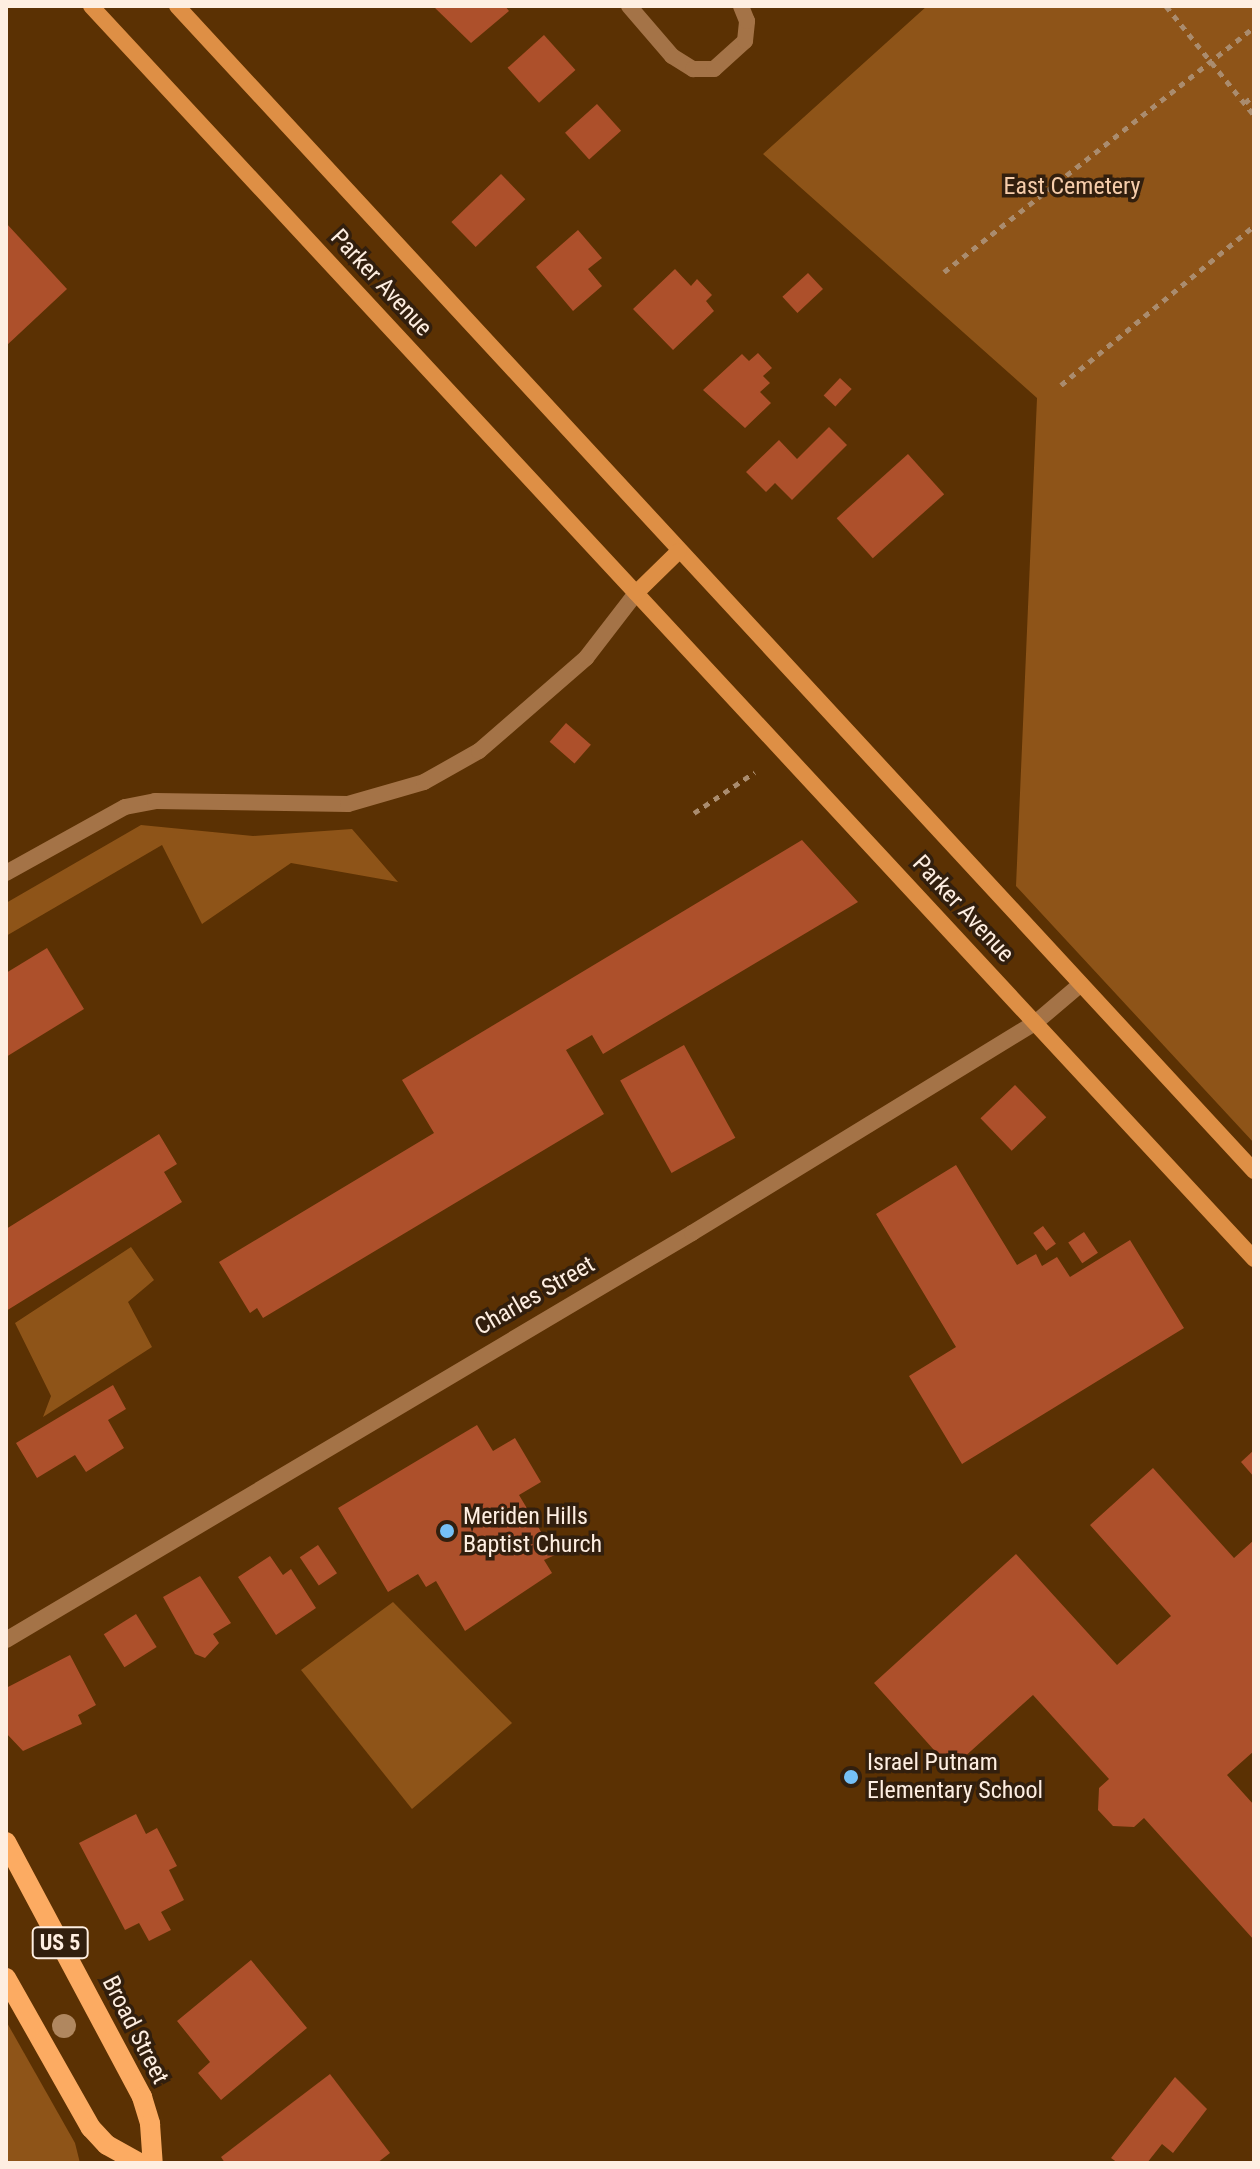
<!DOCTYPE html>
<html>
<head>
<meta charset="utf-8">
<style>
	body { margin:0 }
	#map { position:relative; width:1260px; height:2169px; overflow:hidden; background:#5b3103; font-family:"Roboto Condensed",sans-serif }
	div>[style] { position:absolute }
	.green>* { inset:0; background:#8e5418 }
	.building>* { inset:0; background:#ad502b; transform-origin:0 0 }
	.path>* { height:5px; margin-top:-2.5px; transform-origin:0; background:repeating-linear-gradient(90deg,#aa8c6e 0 6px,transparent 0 12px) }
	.lane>* { height:16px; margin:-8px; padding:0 8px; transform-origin:8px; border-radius:8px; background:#a47347 }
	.street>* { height:16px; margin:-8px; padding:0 8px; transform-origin:8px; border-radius:8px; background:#a47347 }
	.secondary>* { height:16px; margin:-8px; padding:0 8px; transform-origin:8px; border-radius:8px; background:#de8f45 }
	.primary>* { height:20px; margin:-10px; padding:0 10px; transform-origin:10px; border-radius:10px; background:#fcab62 }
	.trees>* { width:24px; height:24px; margin:-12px; border-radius:50%; background:#b0875f }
	.dots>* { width:22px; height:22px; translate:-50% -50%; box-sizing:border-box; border:4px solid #321f0e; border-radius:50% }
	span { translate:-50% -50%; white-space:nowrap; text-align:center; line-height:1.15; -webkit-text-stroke:7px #321f0e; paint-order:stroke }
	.shield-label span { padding:2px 6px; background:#321f0e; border:2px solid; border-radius:6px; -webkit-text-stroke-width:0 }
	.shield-label { font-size:22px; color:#feeee1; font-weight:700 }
	.park-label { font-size:24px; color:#f6cdab }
	.street-label { font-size:24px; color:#feeee1 }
	.poi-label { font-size:24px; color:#feeee1 }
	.left { translate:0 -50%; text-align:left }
	.frame { position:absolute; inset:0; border:8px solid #feeee1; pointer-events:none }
</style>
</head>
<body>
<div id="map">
	<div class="green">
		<i style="clip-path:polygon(927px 6px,1254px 6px,1254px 1143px,1016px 886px,1037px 398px,763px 154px)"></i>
		<i style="clip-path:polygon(141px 825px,253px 836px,352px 829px,398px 882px,291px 863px,202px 924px,162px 845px,6px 936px,6px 903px)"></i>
		<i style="clip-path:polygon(131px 1247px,154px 1280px,128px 1302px,152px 1347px,43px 1417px,51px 1396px,15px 1323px)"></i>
		<i style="clip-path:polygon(393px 1602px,512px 1723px,412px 1809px,301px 1670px)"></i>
		<i style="clip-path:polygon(6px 2021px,75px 2143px,80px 2163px,6px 2163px)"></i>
	</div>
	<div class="building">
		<i style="clip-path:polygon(433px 6px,505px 6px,509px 11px,471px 43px)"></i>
		<i style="left:544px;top:35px;width:47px;height:49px;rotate:48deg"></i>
		<i style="left:597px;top:104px;width:36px;height:43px;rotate:48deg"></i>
		<i style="left:501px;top:174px;width:35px;height:69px;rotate:46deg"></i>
		<i style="clip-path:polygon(6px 223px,67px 289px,6px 346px)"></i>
		<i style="clip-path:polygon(578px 230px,602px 258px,588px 269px,602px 286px,573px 311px,536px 267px)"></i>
		<i style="clip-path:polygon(675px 269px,691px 286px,697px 279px,712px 295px,706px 301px,714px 311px,673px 350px,633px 309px)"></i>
		<i style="left:808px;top:273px;width:22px;height:35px;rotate:47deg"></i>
		<i style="clip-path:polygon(758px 353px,772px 368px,763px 376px,770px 383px,760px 392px,771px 403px,745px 428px,703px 390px,742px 354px,749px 361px)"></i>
		<i style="left:840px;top:378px;width:16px;height:24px;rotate:43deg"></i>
		<i style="clip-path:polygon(829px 427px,847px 445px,792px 500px,775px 483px,766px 492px,746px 472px,779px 440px,797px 459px)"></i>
		<i style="left:908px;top:454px;width:54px;height:96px;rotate:48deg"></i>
		<i style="left:566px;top:723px;width:33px;height:25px;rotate:41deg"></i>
		<i style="clip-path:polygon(802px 840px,858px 902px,603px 1054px,592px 1035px,566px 1050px,604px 1114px,263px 1318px,257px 1308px,250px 1313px,219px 1262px,434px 1133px,402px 1080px)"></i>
		<i style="clip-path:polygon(47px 948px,84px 1009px,6px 1057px,6px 973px)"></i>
		<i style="left:684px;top:1045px;width:106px;height:73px;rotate:61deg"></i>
		<i style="left:1015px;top:1085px;width:45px;height:48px;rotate:46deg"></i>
		<i style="clip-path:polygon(159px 1134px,177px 1164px,164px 1172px,182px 1202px,6px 1311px,6px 1229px)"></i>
		<i style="clip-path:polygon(956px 1165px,1017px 1265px,1036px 1254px,1042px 1266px,1057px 1257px,1070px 1277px,1130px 1240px,1184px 1328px,962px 1464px,909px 1376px,956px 1347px,876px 1214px)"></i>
		<i style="left:1043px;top:1226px;width:22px;height:12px;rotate:54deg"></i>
		<i style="left:1084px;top:1232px;width:25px;height:19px;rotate:56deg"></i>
		<i style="clip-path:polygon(113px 1385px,126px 1409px,108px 1420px,124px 1448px,86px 1472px,75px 1455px,37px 1478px,16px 1443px)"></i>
		<i style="clip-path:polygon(477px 1425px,493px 1451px,515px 1438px,541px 1482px,519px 1495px,555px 1555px,544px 1560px,552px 1573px,465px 1631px,436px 1581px,426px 1587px,418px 1574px,388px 1592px,338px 1508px)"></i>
		<i style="clip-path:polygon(1254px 1450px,1254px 1477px,1241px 1462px)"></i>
		<i style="clip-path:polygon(1153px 1468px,1234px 1558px,1254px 1540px,1254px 1751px,1227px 1775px,1254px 1805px,1254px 1940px,1144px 1818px,1134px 1827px,1113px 1826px,1098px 1810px,1099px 1788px,1109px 1779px,1033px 1695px,951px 1769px,874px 1683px,1016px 1554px,1117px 1665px,1171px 1616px,1090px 1525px)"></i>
		<i style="left:318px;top:1545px;width:34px;height:22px;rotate:56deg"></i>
		<i style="clip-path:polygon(270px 1556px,283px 1575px,291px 1569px,316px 1608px,276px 1635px,238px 1577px)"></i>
		<i style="clip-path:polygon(200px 1576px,231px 1623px,213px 1634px,219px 1643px,205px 1658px,195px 1654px,163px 1597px)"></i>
		<i style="left:136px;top:1614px;width:39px;height:38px;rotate:58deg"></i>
		<i style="clip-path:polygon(70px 1655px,96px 1705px,78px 1715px,82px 1724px,23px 1751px,6px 1733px,6px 1688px)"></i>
		<i style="clip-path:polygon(136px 1814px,146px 1834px,157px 1828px,177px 1866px,169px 1870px,184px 1900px,161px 1912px,171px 1930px,149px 1941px,139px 1923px,125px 1930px,79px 1843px)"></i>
		<i style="clip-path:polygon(251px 1960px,307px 2028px,221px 2100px,198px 2073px,210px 2062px,177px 2021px)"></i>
		<i style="clip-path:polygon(330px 2074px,390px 2153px,377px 2163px,225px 2163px,221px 2157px)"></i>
		<i style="clip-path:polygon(1175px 2077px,1207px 2109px,1173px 2153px,1162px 2144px,1147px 2163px,1118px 2163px,1111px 2158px)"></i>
	</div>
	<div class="path">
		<i style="left:1166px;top:6px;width:140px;rotate:51.1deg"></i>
		<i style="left:1245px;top:103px;width:12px;rotate:-42deg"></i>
		<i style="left:944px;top:272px;width:395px;rotate:-38.3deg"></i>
		<i style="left:1061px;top:385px;width:250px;rotate:-39.5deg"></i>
		<i style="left:694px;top:813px;width:73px;rotate:-33.9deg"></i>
	</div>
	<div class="lane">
		<i style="left:6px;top:873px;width:136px;rotate:-29deg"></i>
		<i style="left:125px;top:807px;width:31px;rotate:-11deg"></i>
		<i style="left:155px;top:801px;width:193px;rotate:0.9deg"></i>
		<i style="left:348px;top:804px;width:79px;rotate:-16.1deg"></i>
		<i style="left:424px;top:782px;width:63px;rotate:-29.4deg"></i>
		<i style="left:479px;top:751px;width:142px;rotate:-41deg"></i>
		<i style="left:586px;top:658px;width:82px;rotate:-52.4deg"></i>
	</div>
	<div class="street">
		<i style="left:629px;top:6px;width:66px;rotate:49.3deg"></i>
		<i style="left:672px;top:56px;width:25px;rotate:32deg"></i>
		<i style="left:693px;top:69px;width:21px"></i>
		<i style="left:714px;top:69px;width:42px;rotate:-42.1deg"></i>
		<i style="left:745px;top:41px;width:20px;rotate:-84deg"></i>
		<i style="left:747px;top:21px;width:16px;rotate:-112deg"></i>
		<i style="left:6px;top:1640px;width:798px;rotate:-30.68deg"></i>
		<i style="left:692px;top:1233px;width:402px;rotate:-31.5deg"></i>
		<i style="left:1035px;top:1023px;width:60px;rotate:-40.3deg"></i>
	</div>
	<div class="secondary">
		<i style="left:91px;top:6px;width:1710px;rotate:47.13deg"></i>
		<i style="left:177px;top:6px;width:1587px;rotate:47.25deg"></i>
		<i style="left:636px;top:593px;width:60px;rotate:-44.3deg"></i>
	</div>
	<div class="primary">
		<i style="left:6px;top:1842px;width:289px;rotate:61.9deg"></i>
		<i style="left:142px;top:2097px;width:28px;rotate:73deg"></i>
		<i style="left:150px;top:2124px;width:39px;rotate:86deg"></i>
		<i style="left:6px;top:1978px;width:172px;rotate:60.5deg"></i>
		<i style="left:91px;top:2128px;width:23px;rotate:47deg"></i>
		<i style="left:107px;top:2145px;width:38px;rotate:29deg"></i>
	</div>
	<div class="trees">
		<i style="left:64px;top:2026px"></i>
	</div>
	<div class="dots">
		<i style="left:447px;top:1531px;background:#75c0f6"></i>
		<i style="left:851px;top:1777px;background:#75c0f6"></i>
	</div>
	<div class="shield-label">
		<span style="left:60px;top:1943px">US 5</span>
	</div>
	<div class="park-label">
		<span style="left:1072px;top:187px">East Cemetery</span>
	</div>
	<div class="street-label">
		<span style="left:381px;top:283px;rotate:47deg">Parker Avenue</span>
		<span style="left:963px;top:909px;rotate:47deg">Parker Avenue</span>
		<span style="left:535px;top:1296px;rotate:-30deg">Charles Street</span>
		<span style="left:135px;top:2030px;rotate:63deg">Broad Street</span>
	</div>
	<div class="poi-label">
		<span class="left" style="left:463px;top:1531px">Meriden Hills<br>Baptist Church</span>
		<span class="left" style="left:867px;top:1777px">Israel Putnam<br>Elementary School</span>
	</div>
	<div class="frame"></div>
</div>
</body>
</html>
